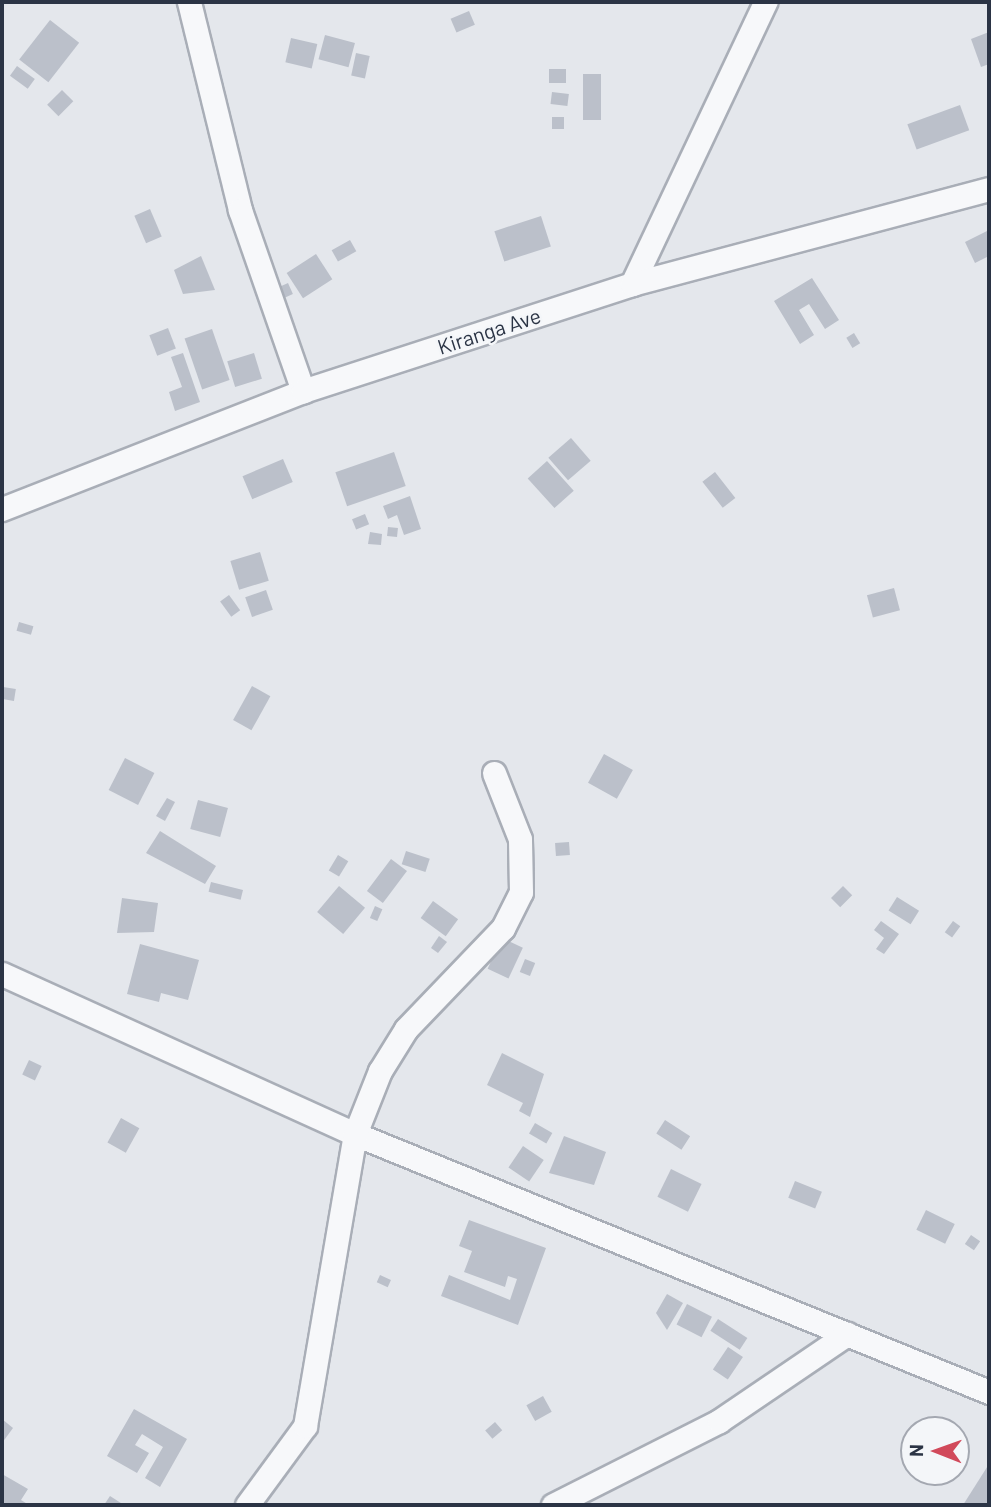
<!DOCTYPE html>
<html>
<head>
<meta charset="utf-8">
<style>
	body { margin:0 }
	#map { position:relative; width:991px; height:1507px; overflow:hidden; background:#e4e7ec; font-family:Barlow,sans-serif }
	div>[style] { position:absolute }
	.building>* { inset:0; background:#bbc0ca; transform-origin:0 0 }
	.roads { filter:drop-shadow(2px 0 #a9aeb7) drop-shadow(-2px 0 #a9aeb7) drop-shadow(0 2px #a9aeb7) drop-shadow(0 -2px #a9aeb7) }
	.minor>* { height:23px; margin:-11.5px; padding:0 11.5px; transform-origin:11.5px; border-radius:11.5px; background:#f7f8fa }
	span { translate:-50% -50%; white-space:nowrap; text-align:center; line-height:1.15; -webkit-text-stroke:5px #f4f6f9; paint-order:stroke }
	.street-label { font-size:21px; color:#2b3445 }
	.frame { position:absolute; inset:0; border:4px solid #2b3445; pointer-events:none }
	.north { position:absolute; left:900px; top:1416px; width:70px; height:70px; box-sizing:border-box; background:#f4f6f9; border:2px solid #a4a8b1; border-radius:50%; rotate:271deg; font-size:19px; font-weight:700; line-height:28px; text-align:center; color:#2b3445 }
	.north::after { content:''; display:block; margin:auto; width:24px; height:32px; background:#d1495b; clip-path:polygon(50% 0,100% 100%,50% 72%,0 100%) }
</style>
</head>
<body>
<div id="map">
	<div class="building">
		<i style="left:469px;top:11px;width:15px;height:20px;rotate:67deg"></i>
		<i style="left:50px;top:20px;width:37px;height:50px;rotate:38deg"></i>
		<i style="clip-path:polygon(989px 32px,989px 64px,981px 67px,971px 39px)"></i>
		<i style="left:325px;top:35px;width:31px;height:25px;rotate:15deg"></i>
		<i style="left:291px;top:38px;width:27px;height:25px;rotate:13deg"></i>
		<i style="left:356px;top:53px;width:14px;height:23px;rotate:12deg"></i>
		<i style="left:17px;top:66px;width:22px;height:12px;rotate:36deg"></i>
		<i style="left:549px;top:69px;width:17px;height:14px"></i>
		<i style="left:583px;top:74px;width:18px;height:46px"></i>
		<i style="left:62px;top:90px;width:16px;height:21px;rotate:45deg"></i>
		<i style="left:552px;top:92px;width:17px;height:12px;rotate:7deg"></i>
		<i style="left:960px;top:105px;width:27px;height:56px;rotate:70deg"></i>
		<i style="left:552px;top:117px;width:12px;height:12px"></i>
		<i style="left:150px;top:209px;width:30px;height:17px;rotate:67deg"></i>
		<i style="left:541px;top:216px;width:32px;height:49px;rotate:72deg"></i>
		<i style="clip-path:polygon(989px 230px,989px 256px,975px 263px,965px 242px)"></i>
		<i style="left:350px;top:240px;width:13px;height:21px;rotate:61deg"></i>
		<i style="left:316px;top:254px;width:30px;height:35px;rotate:57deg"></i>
		<i style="clip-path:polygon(201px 256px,215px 290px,183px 294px,174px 270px)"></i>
		<i style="clip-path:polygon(812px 278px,839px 320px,825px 329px,809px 304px,799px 310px,814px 335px,800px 344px,774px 301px)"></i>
		<i style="left:288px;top:283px;width:12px;height:17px;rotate:66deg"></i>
		<i style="left:168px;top:328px;width:22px;height:20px;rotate:69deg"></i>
		<i style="left:212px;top:329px;width:54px;height:29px;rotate:71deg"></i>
		<i style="left:854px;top:333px;width:12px;height:9px;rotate:59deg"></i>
		<i style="clip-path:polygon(183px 353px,200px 402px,175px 411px,169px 392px,182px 387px,171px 357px)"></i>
		<i style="left:254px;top:353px;width:27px;height:28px;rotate:73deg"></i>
		<i style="left:571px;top:438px;width:30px;height:30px;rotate:49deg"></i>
		<i style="left:394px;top:452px;width:36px;height:62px;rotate:71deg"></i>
		<i style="left:283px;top:459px;width:25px;height:44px;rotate:67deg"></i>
		<i style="left:547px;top:461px;width:40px;height:26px;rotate:48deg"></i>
		<i style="left:715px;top:472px;width:33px;height:16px;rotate:52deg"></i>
		<i style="clip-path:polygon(410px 496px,421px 529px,404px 535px,397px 515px,388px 519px,383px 506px)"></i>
		<i style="left:365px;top:514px;width:11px;height:14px;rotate:68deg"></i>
		<i style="left:388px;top:527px;width:10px;height:9px;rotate:6deg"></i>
		<i style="clip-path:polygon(370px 532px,382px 534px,381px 545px,368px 544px)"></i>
		<i style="left:260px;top:552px;width:30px;height:31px;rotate:73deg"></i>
		<i style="left:894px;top:588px;width:23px;height:28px;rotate:75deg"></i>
		<i style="left:266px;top:590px;width:21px;height:22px;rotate:71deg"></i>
		<i style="left:229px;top:595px;width:19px;height:11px;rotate:54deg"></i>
		<i style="left:19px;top:622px;width:15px;height:9px;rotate:16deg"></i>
		<i style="left:252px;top:686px;width:21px;height:39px;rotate:29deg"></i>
		<i style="left:3px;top:687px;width:13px;height:12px;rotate:9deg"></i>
		<i style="left:604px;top:754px;width:33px;height:33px;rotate:29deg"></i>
		<i style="left:125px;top:758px;width:33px;height:36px;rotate:27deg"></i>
		<i style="clip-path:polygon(167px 798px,175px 802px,165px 821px,156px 816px)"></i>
		<i style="left:198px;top:800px;width:31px;height:30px;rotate:15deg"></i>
		<i style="clip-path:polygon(160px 831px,216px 866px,205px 884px,146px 853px)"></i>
		<i style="left:569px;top:842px;width:13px;height:14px;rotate:86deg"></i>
		<i style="left:406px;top:851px;width:25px;height:14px;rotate:18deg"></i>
		<i style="left:338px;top:855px;width:12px;height:18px;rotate:31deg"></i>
		<i style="left:391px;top:859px;width:20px;height:40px;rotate:37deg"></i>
		<i style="left:211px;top:882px;width:33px;height:10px;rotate:14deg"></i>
		<i style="left:339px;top:886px;width:34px;height:34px;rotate:40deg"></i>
		<i style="left:843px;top:886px;width:13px;height:17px;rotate:45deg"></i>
		<i style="left:897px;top:897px;width:26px;height:16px;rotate:32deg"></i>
		<i style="clip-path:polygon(122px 898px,158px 903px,154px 932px,117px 933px)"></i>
		<i style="left:433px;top:901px;width:31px;height:21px;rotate:36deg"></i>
		<i style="left:375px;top:906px;width:8px;height:13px;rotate:23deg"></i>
		<i style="clip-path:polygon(881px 921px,899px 934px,884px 954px,876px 949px,884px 938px,874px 930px)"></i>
		<i style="left:953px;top:921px;width:9px;height:14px;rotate:36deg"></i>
		<i style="clip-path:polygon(439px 936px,447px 942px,438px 953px,431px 948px)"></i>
		<i style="left:502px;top:938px;width:23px;height:34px;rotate:25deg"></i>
		<i style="clip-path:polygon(140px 944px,199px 960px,188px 1000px,161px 993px,159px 1002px,127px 994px)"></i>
		<i style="left:525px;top:959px;width:11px;height:14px;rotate:22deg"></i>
		<i style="clip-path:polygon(502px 1053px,544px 1074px,530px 1117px,519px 1111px,523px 1103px,487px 1085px)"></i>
		<i style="left:29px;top:1060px;width:14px;height:16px;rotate:25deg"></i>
		<i style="left:121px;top:1118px;width:21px;height:28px;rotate:29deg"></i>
		<i style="left:665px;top:1120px;width:30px;height:16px;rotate:33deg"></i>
		<i style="left:535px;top:1123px;width:20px;height:12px;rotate:30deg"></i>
		<i style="clip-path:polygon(564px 1136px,606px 1152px,594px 1185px,549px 1173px)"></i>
		<i style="left:523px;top:1146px;width:25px;height:26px;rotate:34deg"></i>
		<i style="left:671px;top:1169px;width:34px;height:31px;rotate:26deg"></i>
		<i style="left:795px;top:1181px;width:29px;height:18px;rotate:22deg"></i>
		<i style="left:926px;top:1210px;width:32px;height:22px;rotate:26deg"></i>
		<i style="clip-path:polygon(469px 1220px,546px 1248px,518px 1325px,441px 1296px,449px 1275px,510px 1300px,517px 1279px,508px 1276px,505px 1287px,464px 1272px,472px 1251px,459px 1246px)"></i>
		<i style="left:971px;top:1235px;width:11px;height:11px;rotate:34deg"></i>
		<i style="left:380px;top:1275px;width:12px;height:8px;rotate:24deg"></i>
		<i style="clip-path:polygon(667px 1294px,683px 1303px,667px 1330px,656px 1313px)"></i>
		<i style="left:687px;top:1304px;width:28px;height:23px;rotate:27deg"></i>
		<i style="left:718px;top:1319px;width:35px;height:14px;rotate:33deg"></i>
		<i style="left:728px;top:1347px;width:18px;height:27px;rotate:34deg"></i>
		<i style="left:543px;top:1396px;width:18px;height:19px;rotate:61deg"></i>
		<i style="clip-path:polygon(134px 1409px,187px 1439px,160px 1487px,145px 1478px,163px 1447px,142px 1434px,135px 1445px,149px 1453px,137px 1473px,107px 1456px)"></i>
		<i style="clip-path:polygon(2px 1419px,13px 1428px,2px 1443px)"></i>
		<i style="left:495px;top:1422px;width:11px;height:13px;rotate:49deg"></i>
		<i style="clip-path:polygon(989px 1464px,989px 1505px,963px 1505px)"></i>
		<i style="clip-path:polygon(2px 1474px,28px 1489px,21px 1500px,29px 1505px,2px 1505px)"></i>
		<i style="clip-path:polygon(110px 1496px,124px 1505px,104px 1505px)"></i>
	</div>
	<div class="roads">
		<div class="minor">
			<i style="left:189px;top:2px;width:214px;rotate:76.2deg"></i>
			<i style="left:240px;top:210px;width:192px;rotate:70.8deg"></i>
			<i style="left:632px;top:284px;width:312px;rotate:-64.7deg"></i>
			<i style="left:2px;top:509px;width:323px;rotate:-21.4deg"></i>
			<i style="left:303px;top:391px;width:346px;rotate:-18deg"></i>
			<i style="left:632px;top:284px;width:369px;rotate:-14.9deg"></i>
			<i style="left:2px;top:974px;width:388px;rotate:24.4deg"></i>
			<i style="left:355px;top:1134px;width:684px;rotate:22.14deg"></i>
			<i style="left:247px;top:1505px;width:98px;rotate:-53.7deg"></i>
			<i style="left:305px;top:1426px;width:296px;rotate:-80.3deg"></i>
			<i style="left:355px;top:1134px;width:68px;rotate:-68.4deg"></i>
			<i style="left:380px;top:1071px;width:49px;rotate:-58.2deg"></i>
			<i style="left:406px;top:1029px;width:140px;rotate:-46.2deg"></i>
			<i style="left:503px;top:928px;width:40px;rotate:-63.4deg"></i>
			<i style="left:521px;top:892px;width:53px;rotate:-91.1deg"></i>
			<i style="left:520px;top:839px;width:71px;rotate:-111.5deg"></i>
			<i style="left:553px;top:1505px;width:186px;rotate:-26.8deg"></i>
			<i style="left:719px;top:1421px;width:155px;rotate:-34.2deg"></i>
		</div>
	</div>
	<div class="street-label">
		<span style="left:489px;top:331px;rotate:-18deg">Kiranga Ave</span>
	</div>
	<div class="frame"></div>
	<div class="north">N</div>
</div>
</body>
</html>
